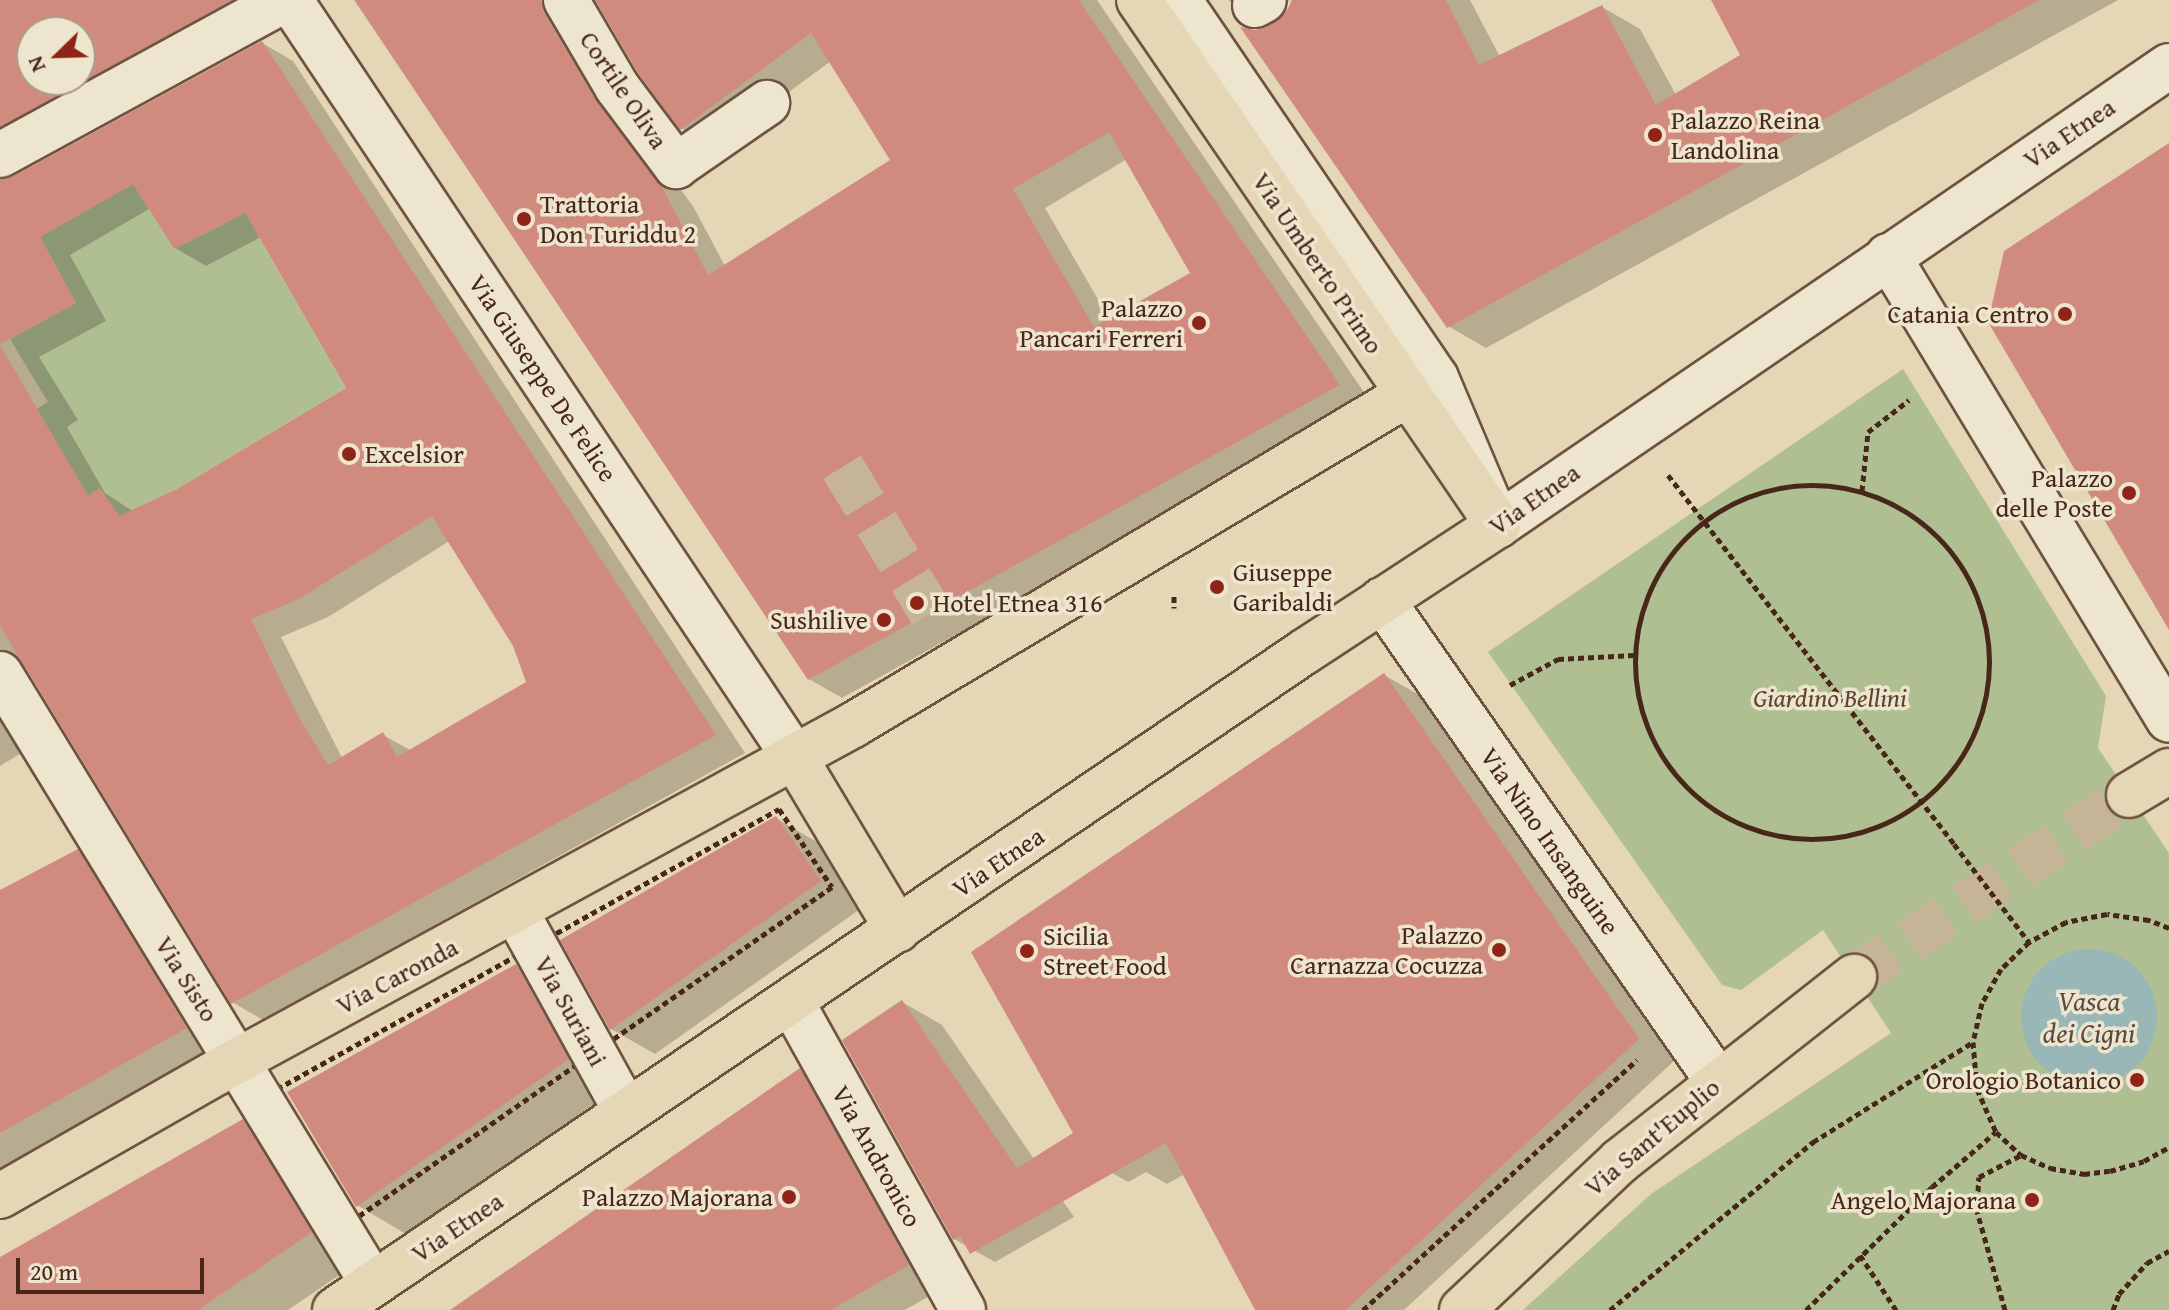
<!DOCTYPE html>
<html>
<head>
<meta charset="utf-8">
<style>
	body { margin:0 }
	#map { position:relative; width:2169px; height:1310px; overflow:hidden; background:#e5d7b5; font-family:"Gentium Book Plus",serif }
	div>[style] { position:absolute }
	.green>* { inset:0; background:#b0bf91 }
	.water>* { inset:0; background:#99b7b7 }
	.round { border-radius:50% }
	.shadow>* { inset:0; background:#0003 }
	.building>* { inset:0; background:#d18b7e }
	.minor-tunnel>* { height:44px; margin-top:-22px; transform-origin:0; background:repeating-linear-gradient(90deg,#c6b496 0 44px,transparent 0 66px) }
	.major-tunnel>* { height:44px; margin-top:-22px; transform-origin:0; background:repeating-linear-gradient(90deg,#c6b496 0 44px,transparent 0 66px) }
	.path>* { height:5px; margin-top:-2.5px; transform-origin:0; background:repeating-linear-gradient(90deg,#48271a 0 6px,transparent 0 10px) }
	.path>.ring { margin:-2.5px; padding:0; box-sizing:content-box; background:none; border:5px solid #48271a; border-radius:50% }
	.roads { filter:drop-shadow(2px 0 #6f5341) drop-shadow(-2px 0 #6f5341) drop-shadow(0 2px #6f5341) drop-shadow(0 -2px #6f5341) }
	.minor>* { height:44px; margin:-22px; padding:0 22px; transform-origin:22px; border-radius:22px; background:#eee5cf }
	.major>* { height:44px; margin:-22px; padding:0 22px; transform-origin:22px; border-radius:22px; background:#e5d7b5 }
	.path-bridge>* { height:5px; margin-top:-2.5px; transform-origin:0; background:repeating-linear-gradient(90deg,#48271a 0 6px,transparent 0 10px) }
	.dots>* { width:22px; height:22px; translate:-50% -50%; box-sizing:border-box; border:4px solid #eee5cf; border-radius:50% }
	span { translate:-50% -50%; white-space:nowrap; text-align:center; line-height:1.15; -webkit-text-stroke:7px #eee5cf; paint-order:stroke }
	.street-label { font-size:26px; color:#48271a }
	.poi-label { font-size:26px; color:#48271a }
	.left { translate:0 -50%; text-align:left }
	.right { translate:-100% -50%; text-align:right }
	.park-label { font-size:26px; color:#5d4532; font-style:italic }
	.water-label { font-size:28px; color:#5c4b41; font-style:italic }
	.north { position:absolute; left:16px; top:16px; width:80px; height:80px; box-sizing:border-box; background:#eee5cf; border:2px solid #ac9987; border-radius:50%; rotate:247deg; font-size:22px; font-weight:700; line-height:32px; text-align:center; color:#48271a }
	.north::after { content:''; display:block; margin:auto; width:28px; height:36px; background:#8f2418; clip-path:polygon(50% 0,100% 100%,50% 72%,0 100%) }
	.scale { position:absolute; left:16px; top:1258px; width:188px; height:36px; box-sizing:border-box; border:4px solid #48271a; border-top:0; padding-left:10px; font-size:24px; line-height:28px; white-space:nowrap; color:#48271a; -webkit-text-stroke:6px #eee5cf; paint-order:stroke }
</style>
</head>
<body>
<div id="map">
	<div class="green">
		<i style="clip-path:polygon(265px 179px,258px 236px,346px 388px,177px 489px,119px 517px,100px 488px,88px 496px,37px 409px,48px 402px,10px 339px,76px 303px,40px 237px,133px 184px,174px 249px,224px 224px)"></i>
		<i style="clip-path:polygon(1903px 369px,2106px 696px,2098px 748px,2169px 853px,2169px 1310px,1523px 1310px,1651px 1194px,1891px 1033px,1823px 930px,1741px 990px,1722px 985px,1488px 652px)"></i>
	</div>
	<div class="water">
		<i class="round" style="left:2021px;top:949px;width:136px;height:136px"></i>
	</div>
	<div class="shadow">
		<i style="clip-path:polygon(evenodd,0 0,252px 0,5px 172px,7px 180px,262px 43px,293px 61px,745px 753px,263px 1020px,232px 1002px,26px 667px,19px 669px,33px 746px,0 766px,0 0,32px 32px,80px 32px,80px 80px,32px 80px,32px 32px,0 0,151px 208px,175px 248px,206px 266px,261px 237px,349px 389px,178px 491px,134px 512px,105px 493px,67px 427px,78px 420px,39px 357px,106px 321px,70px 255px,151px 208px,0 0,451px 540px,514px 647px,528px 683px,412px 751px,383px 735px,342px 758px,281px 637px,328px 617px,451px 540px)"></i>
		<i style="clip-path:polygon(evenodd,354px 0,583px 0,630px 123px,693px 206px,725px 266px,893px 161px,831px 61px,714px 147px,681px 128px,597px 0,1097px 0,1372px 404px,842px 698px,809px 679px,354px 0,1127px 159px,1192px 273px,1110px 320px,1045px 208px,1127px 159px)"></i>
		<i style="clip-path:polygon(1228px 0,1290px 0,1272px 13px,1269px 27px)"></i>
		<i style="clip-path:polygon(1291px 0,1470px 0,1500px 57px,1602px 7px,1640px 29px,1676px 95px,1743px 56px,1713px 0,2118px 0,1486px 348px,1448px 326px,1256px 32px,1278px 23px,1288px 13px)"></i>
		<i style="clip-path:polygon(1384px 675px,1421px 696px,1674px 1061px,1404px 1310px,1257px 1310px,1185px 1174px,1167px 1184px,1146px 1172px,1128px 1182px,1091px 1161px)"></i>
		<i style="clip-path:polygon(776px 818px,820px 844px,863px 907px,655px 1054px,611px 1029px)"></i>
		<i style="clip-path:polygon(78px 851px,114px 872px,222px 1049px,0 1174px,0 892px)"></i>
		<i style="clip-path:polygon(516px 966px,565px 994px,617px 1088px,406px 1234px,357px 1205px)"></i>
		<i style="clip-path:polygon(902px 1002px,942px 1025px,1074px 1217px,995px 1262px,954px 1239px)"></i>
		<i style="clip-path:polygon(800px 1071px,837px 1092px,945px 1287px,905px 1310px,454px 1310px)"></i>
		<i style="clip-path:polygon(243px 1122px,292px 1150px,360px 1261px,288px 1310px,0 1310px,0 1259px)"></i>
	</div>
	<div class="building">
		<i style="clip-path:polygon(evenodd,0 0,232px 0,0 127px,0 0,32px 32px,80px 32px,80px 80px,32px 80px,32px 32px)"></i>
		<i style="clip-path:polygon(evenodd,355px 0,541px 0,544px 13px,596px 100px,661px 185px,708px 275px,890px 160px,811px 33px,680px 130px,638px 73px,595px 0,1079px 0,1340px 385px,808px 680px,355px 0,1109px 132px,1190px 273px,1094px 327px,1013px 189px,1109px 132px)"></i>
		<i style="clip-path:polygon(1293px 0,1446px 0,1479px 65px,1602px 5px,1656px 105px,1740px 55px,1711px 0,2039px 0,1447px 328px,1240px 27px,1255px 30px,1267px 27px,1285px 13px)"></i>
		<i style="clip-path:polygon(evenodd,262px 41px,716px 735px,231px 1004px,0 626px,0 345px,88px 496px,100px 488px,119px 516px,177px 489px,346px 388px,245px 213px,174px 249px,133px 184px,40px 237px,76px 303px,0 344px,0 180px,12px 177px,262px 41px,432px 516px,513px 646px,526px 682px,397px 757px,383px 732px,328px 765px,298px 716px,251px 619px,297px 600px,432px 516px)"></i>
		<i style="clip-path:polygon(2169px 143px,2169px 630px,1988px 322px,2004px 251px)"></i>
		<i style="clip-path:polygon(1384px 673px,1639px 1039px,1346px 1310px,1255px 1310px,1166px 1143px,970px 1254px,960px 1236px,953px 1240px,842px 1040px,902px 1000px,1017px 1168px,1073px 1133px,971px 952px)"></i>
		<i style="clip-path:polygon(776px 816px,821px 881px,610px 1030px,560px 940px)"></i>
		<i style="clip-path:polygon(78px 849px,187px 1028px,0 1133px,0 890px)"></i>
		<i style="clip-path:polygon(516px 964px,569px 1059px,356px 1207px,287px 1092px)"></i>
		<i style="clip-path:polygon(800px 1068px,909px 1265px,831px 1310px,450px 1310px)"></i>
		<i style="clip-path:polygon(243px 1119px,312px 1232px,198px 1310px,0 1310px,0 1257px)"></i>
	</div>
	<div class="minor-tunnel">
		<i style="left:842px;top:467px;width:171px;rotate:58.6deg"></i>
	</div>
	<div class="major-tunnel">
		<i style="left:1854px;top:977px;width:330px;rotate:-33.5deg"></i>
	</div>
	<div class="path">
		<i style="left:1668px;top:475px;width:467px;rotate:52.2deg"></i>
		<i class="ring" style="left:1635px;top:485px;width:349px;height:349px"></i>
		<i style="left:1862px;top:491px;width:59px;rotate:-84.2deg"></i>
		<i style="left:1868px;top:432px;width:52px;rotate:-38deg"></i>
		<i style="left:1174px;top:596px;width:12px;rotate:90deg"></i>
		<i style="left:1510px;top:685px;width:55px;rotate:-28.4deg"></i>
		<i style="left:1558px;top:659px;width:76px;rotate:-3deg"></i>
		<i style="left:779px;top:809px;width:94px;rotate:55.8deg"></i>
		<i style="left:832px;top:887px;width:580px;rotate:145.19deg"></i>
		<i style="left:356px;top:1218px;width:151px;rotate:-121.5deg"></i>
		<i style="left:277px;top:1089px;width:575px;rotate:-29.15deg"></i>
		<i style="left:2169px;top:928px;width:22px;rotate:-158deg"></i>
		<i style="left:2149px;top:920px;width:42px;rotate:-171.9deg"></i>
		<i style="left:2107px;top:914px;width:42px;rotate:169deg"></i>
		<i style="left:2066px;top:922px;width:42px;rotate:151.6deg"></i>
		<i style="left:2029px;top:942px;width:39px;rotate:136deg"></i>
		<i style="left:2001px;top:969px;width:39px;rotate:119deg"></i>
		<i style="left:1982px;top:1003px;width:40px;rotate:103deg"></i>
		<i style="left:1973px;top:1042px;width:47px;rotate:85.1deg"></i>
		<i style="left:1977px;top:1089px;width:47px;rotate:66.2deg"></i>
		<i style="left:1996px;top:1132px;width:34px;rotate:43deg"></i>
		<i style="left:2021px;top:1155px;width:32px;rotate:24deg"></i>
		<i style="left:2050px;top:1168px;width:35px;rotate:10deg"></i>
		<i style="left:2084px;top:1174px;width:26px;rotate:-7deg"></i>
		<i style="left:2110px;top:1171px;width:35px;rotate:-16deg"></i>
		<i style="left:2144px;top:1161px;width:29px;rotate:-29deg"></i>
		<i style="left:1860px;top:1255px;width:66px;rotate:56.8deg"></i>
		<i style="left:1363px;top:1310px;width:371px;rotate:-42.4deg"></i>
		<i style="left:1610px;top:1310px;width:264px;rotate:-39.6deg"></i>
		<i style="left:1813px;top:1142px;width:189px;rotate:-32deg"></i>
		<i style="left:1806px;top:1310px;width:176px;rotate:-44.3deg"></i>
		<i style="left:1932px;top:1187px;width:84px;rotate:-40.7deg"></i>
		<i style="left:2005px;top:1310px;width:103px;rotate:-105.8deg"></i>
		<i style="left:1977px;top:1211px;width:34px;rotate:-87deg"></i>
		<i style="left:1979px;top:1177px;width:47px;rotate:-27.6deg"></i>
		<i style="left:2113px;top:1310px;width:17px;rotate:-69deg"></i>
		<i style="left:2119px;top:1294px;width:42px;rotate:-47.9deg"></i>
		<i style="left:2147px;top:1263px;width:25px;rotate:-29deg"></i>
	</div>
	<div class="roads">
		<div class="minor">
			<i style="left:290px;top:0;width:911px;rotate:56.33deg"></i>
			<i style="left:566px;top:0;width:101px;rotate:59.6deg"></i>
			<i style="left:617px;top:87px;width:99px;rotate:53.2deg"></i>
			<i style="left:676px;top:166px;width:111px;rotate:-34.7deg"></i>
			<i style="left:1179px;top:0;width:457px;rotate:55.8deg"></i>
			<i style="left:1436px;top:378px;width:160px;rotate:67.1deg"></i>
			<i style="left:1498px;top:525px;width:813px;rotate:-34.37deg"></i>
			<i style="left:1255px;top:5px;width:10px;rotate:-29deg"></i>
			<i style="left:0;top:155px;width:324px;rotate:-28.6deg"></i>
			<i style="left:1888px;top:256px;width:542px;rotate:58.8deg"></i>
			<i style="left:1382px;top:600px;width:585px;rotate:55.09deg"></i>
			<i style="left:0;top:674px;width:715px;rotate:58.56deg"></i>
			<i style="left:516px;top:912px;width:227px;rotate:61.1deg"></i>
			<i style="left:791px;top:1001px;width:354px;rotate:60.9deg"></i>
		</div>
		<div class="major">
			<i style="left:795px;top:758px;width:200px;rotate:59.1deg"></i>
			<i style="left:2129px;top:795px;width:47px;rotate:-31deg"></i>
			<i style="left:0;top:1196px;width:273px;rotate:-29.7deg"></i>
			<i style="left:237px;top:1061px;width:702px;rotate:-28.61deg"></i>
			<i style="left:853px;top:725px;width:646px;rotate:-30.81deg"></i>
			<i style="left:335px;top:1310px;width:1171px;rotate:-34.18deg"></i>
			<i style="left:1304px;top:652px;width:232px;rotate:-33.2deg"></i>
			<i style="left:1498px;top:525px;width:636px;rotate:-124.36deg"></i>
			<i style="left:1462px;top:1310px;width:217px;rotate:-43.3deg"></i>
			<i style="left:1620px;top:1161px;width:298px;rotate:-38.2deg"></i>
		</div>
	</div>
	<div class="path-bridge">
		<i style="left:1954px;top:844px;width:123px;rotate:52.6deg"></i>
	</div>
	<div class="dots">
		<i style="left:1655px;top:135px;background:#8f2418"></i>
		<i style="left:524px;top:219px;background:#8f2418"></i>
		<i style="left:2065px;top:314px;background:#8f2418"></i>
		<i style="left:1199px;top:323px;background:#8f2418"></i>
		<i style="left:349px;top:454px;background:#8f2418"></i>
		<i style="left:2129px;top:493px;background:#8f2418"></i>
		<i style="left:1217px;top:587px;background:#8f2418"></i>
		<i style="left:917px;top:603px;background:#8f2418"></i>
		<i style="left:884px;top:620px;background:#8f2418"></i>
		<i style="left:1499px;top:950px;background:#8f2418"></i>
		<i style="left:1027px;top:951px;background:#8f2418"></i>
		<i style="left:2137px;top:1080px;background:#8f2418"></i>
		<i style="left:789px;top:1197px;background:#8f2418"></i>
		<i style="left:2032px;top:1200px;background:#8f2418"></i>
	</div>
	<div class="street-label">
		<span style="left:624px;top:90px;rotate:56deg">Cortile Oliva</span>
		<span style="left:2069px;top:133px;rotate:-34deg">Via Etnea</span>
		<span style="left:1318px;top:263px;rotate:56deg">Via Umberto Primo</span>
		<span style="left:543px;top:378px;rotate:56deg">Via Giuseppe De Felice</span>
		<span style="left:1534px;top:499px;rotate:-35deg">Via Etnea</span>
		<span style="left:1550px;top:841px;rotate:55deg">Via Nino Insanguine</span>
		<span style="left:998px;top:862px;rotate:-34deg">Via Etnea</span>
		<span style="left:397px;top:976px;rotate:-28deg">Via Caronda</span>
		<span style="left:187px;top:979px;rotate:58deg">Via Sisto</span>
		<span style="left:571px;top:1011px;rotate:61deg">Via Suriani</span>
		<span style="left:1652px;top:1137px;rotate:-40deg">Via Sant'Euplio</span>
		<span style="left:877px;top:1156px;rotate:61deg">Via Andronico</span>
		<span style="left:457px;top:1227px;rotate:-34deg">Via Etnea</span>
	</div>
	<div class="poi-label">
		<span class="left" style="left:1671px;top:135px">Palazzo Reina<br>Landolina</span>
		<span class="left" style="left:540px;top:219px">Trattoria<br>Don Turiddu 2</span>
		<span class="right" style="left:1183px;top:323px">Palazzo<br>Pancari Ferreri</span>
		<span class="right" style="left:2049px;top:314px">Catania Centro</span>
		<span class="left" style="left:365px;top:454px">Excelsior</span>
		<span class="right" style="left:2113px;top:493px">Palazzo<br>delle Poste</span>
		<span class="left" style="left:1233px;top:587px">Giuseppe<br>Garibaldi</span>
		<span class="left" style="left:933px;top:603px">Hotel Etnea 316</span>
		<span class="right" style="left:868px;top:620px">Sushilive</span>
		<span class="right" style="left:1483px;top:950px">Palazzo<br>Carnazza Cocuzza</span>
		<span class="left" style="left:1043px;top:951px">Sicilia<br>Street Food</span>
		<span class="right" style="left:2121px;top:1080px">Orologio Botanico</span>
		<span class="right" style="left:773px;top:1197px">Palazzo Majorana</span>
		<span class="right" style="left:2016px;top:1200px">Angelo Majorana</span>
	</div>
	<div class="park-label">
		<span style="left:1830px;top:698px">Giardino Bellini</span>
	</div>
	<div class="water-label">
		<span style="left:2089px;top:1017px">Vasca<br>dei Cigni</span>
	</div>
	<div class="north">N</div>
	<div class="scale">20 m</div>
</div>
</body>
</html>
